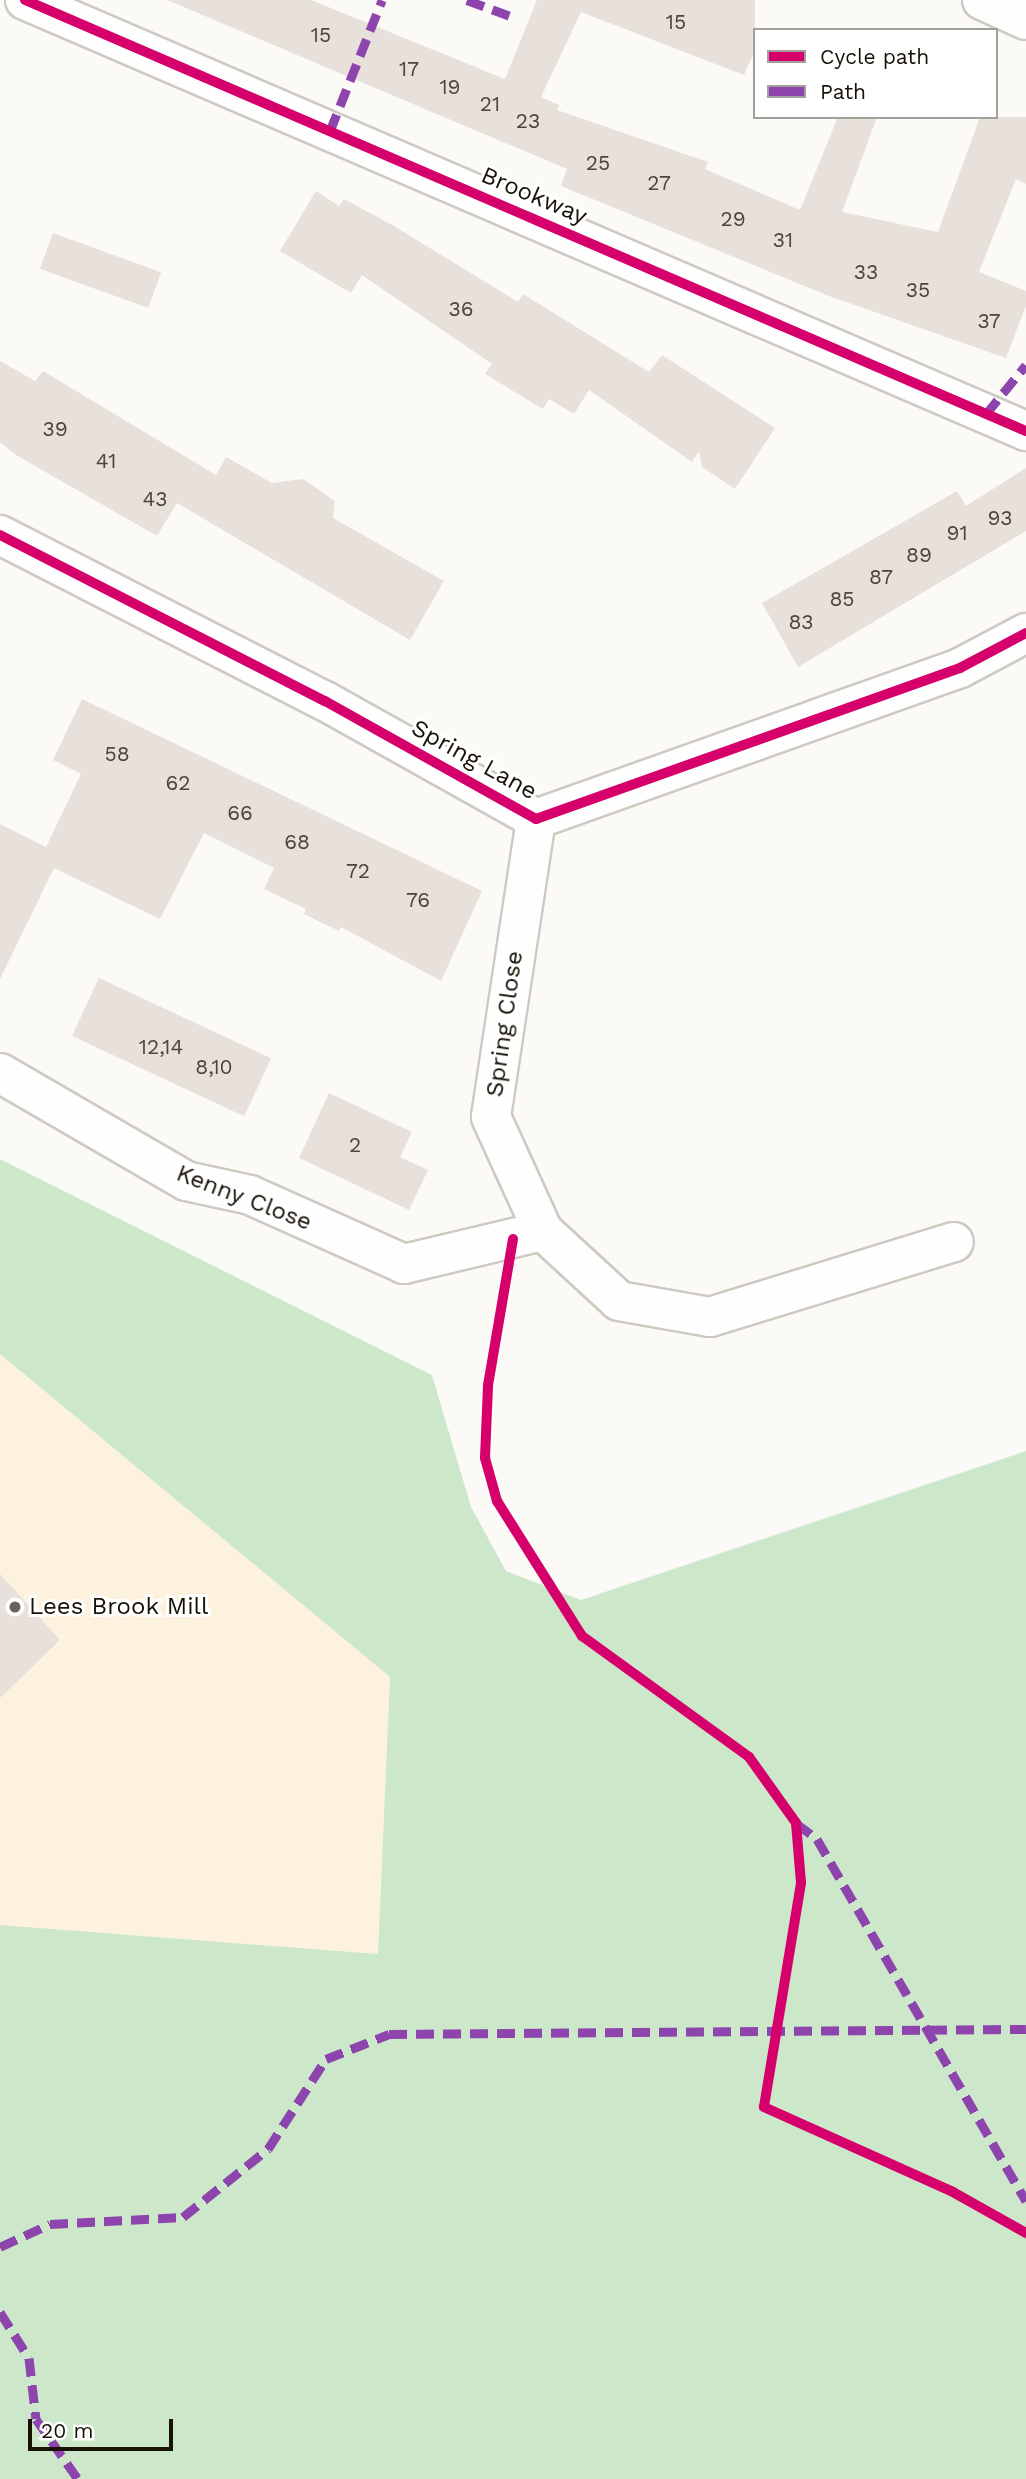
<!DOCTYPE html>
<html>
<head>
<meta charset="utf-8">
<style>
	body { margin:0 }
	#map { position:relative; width:1026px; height:2479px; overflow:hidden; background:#fcfaf6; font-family:"Work Sans",sans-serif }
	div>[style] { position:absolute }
	.built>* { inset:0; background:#fdf2de }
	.green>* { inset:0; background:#cde7cb }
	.building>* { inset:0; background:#e8e0da; transform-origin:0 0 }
	.roads { filter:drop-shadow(2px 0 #cecac2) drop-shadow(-2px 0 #cecac2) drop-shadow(0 2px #cecac2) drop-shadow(0 -2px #cecac2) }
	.minor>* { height:38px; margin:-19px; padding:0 19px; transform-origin:19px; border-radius:19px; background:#fffefe }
	.quiet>* { height:9px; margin-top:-4.5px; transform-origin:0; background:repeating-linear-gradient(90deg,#8e44ad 0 18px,transparent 0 27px) }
	.cycleway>* { height:10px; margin:-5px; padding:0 5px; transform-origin:5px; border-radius:5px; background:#d6006c }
	.dots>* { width:19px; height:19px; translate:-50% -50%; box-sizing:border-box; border:4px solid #fff; border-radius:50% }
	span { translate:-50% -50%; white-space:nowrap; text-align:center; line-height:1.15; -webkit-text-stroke:6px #fff; paint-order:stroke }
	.number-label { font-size:21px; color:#4c463b }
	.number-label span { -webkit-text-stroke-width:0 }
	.street-label { font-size:24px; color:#181206 }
	.poi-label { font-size:24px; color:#181206 }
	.left { translate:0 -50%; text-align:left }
	.legend { position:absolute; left:753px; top:28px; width:245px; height:91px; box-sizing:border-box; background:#fff; border:2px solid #a3a09b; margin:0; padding:9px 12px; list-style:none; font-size:21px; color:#181206 }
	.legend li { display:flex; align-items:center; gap:14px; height:35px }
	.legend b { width:35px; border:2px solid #a3a09b }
	.scale { position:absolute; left:28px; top:2419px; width:145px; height:32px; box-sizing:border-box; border:4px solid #181206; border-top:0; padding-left:9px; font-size:21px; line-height:24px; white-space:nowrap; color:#181206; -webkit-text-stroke:5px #fff; paint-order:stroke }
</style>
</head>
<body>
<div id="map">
	<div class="built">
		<i style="clip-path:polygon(0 1354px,390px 1677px,378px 1954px,0 1925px)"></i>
	</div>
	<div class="green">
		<i style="clip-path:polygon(0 1159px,432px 1375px,471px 1507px,506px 1571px,581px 1600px,1026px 1451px,1026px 2479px,0 2479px,0 1925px,378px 1954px,390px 1677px,0 1354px)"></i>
	</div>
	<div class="building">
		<i style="clip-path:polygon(167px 0,311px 0,505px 79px,537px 0,755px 0,755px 50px,744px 75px,581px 12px,541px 97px,559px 105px,557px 110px,708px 162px,705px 169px,800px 210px,838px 117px,877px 117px,842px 212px,938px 232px,980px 117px,1026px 117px,1026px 184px,1016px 179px,979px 272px,1026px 291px,1026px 306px,1006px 358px,829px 296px,561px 186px,567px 169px)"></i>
		<i style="clip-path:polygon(316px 191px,339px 206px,344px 199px,394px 226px,518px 302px,523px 294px,649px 372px,662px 355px,775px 428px,735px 489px,702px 467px,699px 451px,692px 462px,589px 390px,574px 414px,549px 399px,543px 409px,485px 374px,492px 364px,362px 275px,351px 293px,280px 251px)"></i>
		<i style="left:53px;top:233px;width:115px;height:38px;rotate:20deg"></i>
		<i style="clip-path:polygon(0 361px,35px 381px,43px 371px,216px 475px,226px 457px,272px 483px,303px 479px,335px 501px,333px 518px,444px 581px,410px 640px,177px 503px,157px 536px,16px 455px,0 442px)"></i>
		<i style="clip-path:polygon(1026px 468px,1026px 531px,798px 667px,762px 603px,957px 491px,966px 506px)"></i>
		<i style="clip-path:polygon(82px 699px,482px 891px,441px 981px,341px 927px,339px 931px,304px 914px,306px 909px,264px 889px,274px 868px,204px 833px,160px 919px,54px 868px,0 979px,0 824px,46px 847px,81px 774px,53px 760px)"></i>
		<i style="left:99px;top:978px;width:190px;height:64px;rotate:25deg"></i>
		<i style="clip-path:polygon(329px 1093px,412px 1132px,400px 1157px,428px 1170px,409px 1210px,299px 1158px)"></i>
		<i style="clip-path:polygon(0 1574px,60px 1640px,0 1698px)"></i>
	</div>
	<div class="roads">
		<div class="minor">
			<i style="left:25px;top:0;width:1090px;rotate:23.3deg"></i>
			<i style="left:982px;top:0;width:48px;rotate:24.4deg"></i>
			<i style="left:0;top:535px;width:365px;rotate:27.1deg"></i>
			<i style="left:325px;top:701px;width:242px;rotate:29.2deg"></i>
			<i style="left:536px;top:819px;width:450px;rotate:-19.6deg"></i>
			<i style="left:960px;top:668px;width:75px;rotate:-27.9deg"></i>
			<i style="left:536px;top:819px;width:301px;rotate:98.6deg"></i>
			<i style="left:491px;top:1117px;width:125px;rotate:65.5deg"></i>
			<i style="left:543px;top:1231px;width:103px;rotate:42.6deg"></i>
			<i style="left:619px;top:1301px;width:92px;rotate:10deg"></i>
			<i style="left:710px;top:1317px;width:255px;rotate:-17.1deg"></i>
			<i style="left:0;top:1073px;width:215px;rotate:30.1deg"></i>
			<i style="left:186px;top:1181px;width:66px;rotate:12.3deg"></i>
			<i style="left:250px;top:1195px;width:169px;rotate:24.1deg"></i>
			<i style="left:404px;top:1264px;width:143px;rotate:-13.4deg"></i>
		</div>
	</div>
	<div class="quiet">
		<i style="left:467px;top:0;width:52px;rotate:20.2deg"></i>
		<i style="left:330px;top:131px;width:141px;rotate:-68.3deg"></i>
		<i style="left:986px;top:414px;width:63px;rotate:-50.8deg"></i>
		<i style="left:796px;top:1823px;width:26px;rotate:37deg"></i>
		<i style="left:817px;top:1839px;width:418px;rotate:60deg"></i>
		<i style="left:0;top:2247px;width:55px;rotate:-24.7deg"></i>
		<i style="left:50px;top:2224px;width:133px;rotate:-3deg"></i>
		<i style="left:183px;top:2217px;width:109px;rotate:-38.7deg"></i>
		<i style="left:268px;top:2149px;width:107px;rotate:-57.2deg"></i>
		<i style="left:326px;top:2059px;width:68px;rotate:-21.6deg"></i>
		<i style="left:389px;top:2034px;width:637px;rotate:-0.45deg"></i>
		<i style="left:0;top:2312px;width:54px;rotate:57.8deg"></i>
		<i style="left:29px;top:2358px;width:61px;rotate:83.5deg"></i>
		<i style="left:36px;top:2419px;width:73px;rotate:55deg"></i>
	</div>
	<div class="cycleway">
		<i style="left:25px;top:0;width:1090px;rotate:23.3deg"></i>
		<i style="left:0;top:535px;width:365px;rotate:27.1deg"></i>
		<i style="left:325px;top:701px;width:242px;rotate:29.2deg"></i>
		<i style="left:536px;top:819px;width:450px;rotate:-19.6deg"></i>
		<i style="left:960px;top:668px;width:75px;rotate:-27.9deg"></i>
		<i style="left:513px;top:1239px;width:149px;rotate:99.7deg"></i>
		<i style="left:488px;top:1386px;width:72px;rotate:92.4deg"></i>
		<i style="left:485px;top:1458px;width:45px;rotate:74.4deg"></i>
		<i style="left:497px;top:1501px;width:160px;rotate:57.8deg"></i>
		<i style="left:582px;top:1636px;width:206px;rotate:35.9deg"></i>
		<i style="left:749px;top:1757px;width:81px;rotate:54.5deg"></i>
		<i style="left:796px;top:1823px;width:60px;rotate:85.2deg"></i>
		<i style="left:801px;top:1883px;width:227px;rotate:99.4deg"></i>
		<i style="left:764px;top:2107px;width:207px;rotate:24.2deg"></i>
		<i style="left:953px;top:2192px;width:84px;rotate:29.3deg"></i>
	</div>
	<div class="dots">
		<i style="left:15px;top:1607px;background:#68635a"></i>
	</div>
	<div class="number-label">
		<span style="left:676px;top:22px">15</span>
		<span style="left:321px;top:35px">15</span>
		<span style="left:409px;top:69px">17</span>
		<span style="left:450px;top:87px">19</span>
		<span style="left:490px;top:104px">21</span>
		<span style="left:528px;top:121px">23</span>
		<span style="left:598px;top:163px">25</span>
		<span style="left:659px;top:183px">27</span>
		<span style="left:733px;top:219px">29</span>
		<span style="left:783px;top:240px">31</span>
		<span style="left:866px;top:272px">33</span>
		<span style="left:918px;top:290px">35</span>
		<span style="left:461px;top:309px">36</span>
		<span style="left:989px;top:321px">37</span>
		<span style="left:55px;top:429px">39</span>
		<span style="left:106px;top:461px">41</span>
		<span style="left:155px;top:499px">43</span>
		<span style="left:1000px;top:518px">93</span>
		<span style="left:957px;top:533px">91</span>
		<span style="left:919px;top:555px">89</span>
		<span style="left:881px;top:577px">87</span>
		<span style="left:842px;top:599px">85</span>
		<span style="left:801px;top:622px">83</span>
		<span style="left:117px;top:754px">58</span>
		<span style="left:178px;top:783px">62</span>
		<span style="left:240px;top:813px">66</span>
		<span style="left:297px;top:842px">68</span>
		<span style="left:358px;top:871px">72</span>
		<span style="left:418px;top:900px">76</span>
		<span style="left:161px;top:1047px">12,14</span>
		<span style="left:214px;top:1067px">8,10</span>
		<span style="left:355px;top:1145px">2</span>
	</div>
	<div class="street-label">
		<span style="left:534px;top:196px;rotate:23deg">Brookway</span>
		<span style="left:474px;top:760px;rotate:29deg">Spring Lane</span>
		<span style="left:505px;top:1024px;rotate:-82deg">Spring Close</span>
		<span style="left:244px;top:1198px;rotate:21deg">Kenny Close</span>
	</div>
	<div class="poi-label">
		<span class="left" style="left:29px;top:1607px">Lees Brook Mill</span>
	</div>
	<ul class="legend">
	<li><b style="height:9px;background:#d6006c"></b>Cycle path</li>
	<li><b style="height:9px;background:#8e44ad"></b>Path</li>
	</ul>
	<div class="scale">20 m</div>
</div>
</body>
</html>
